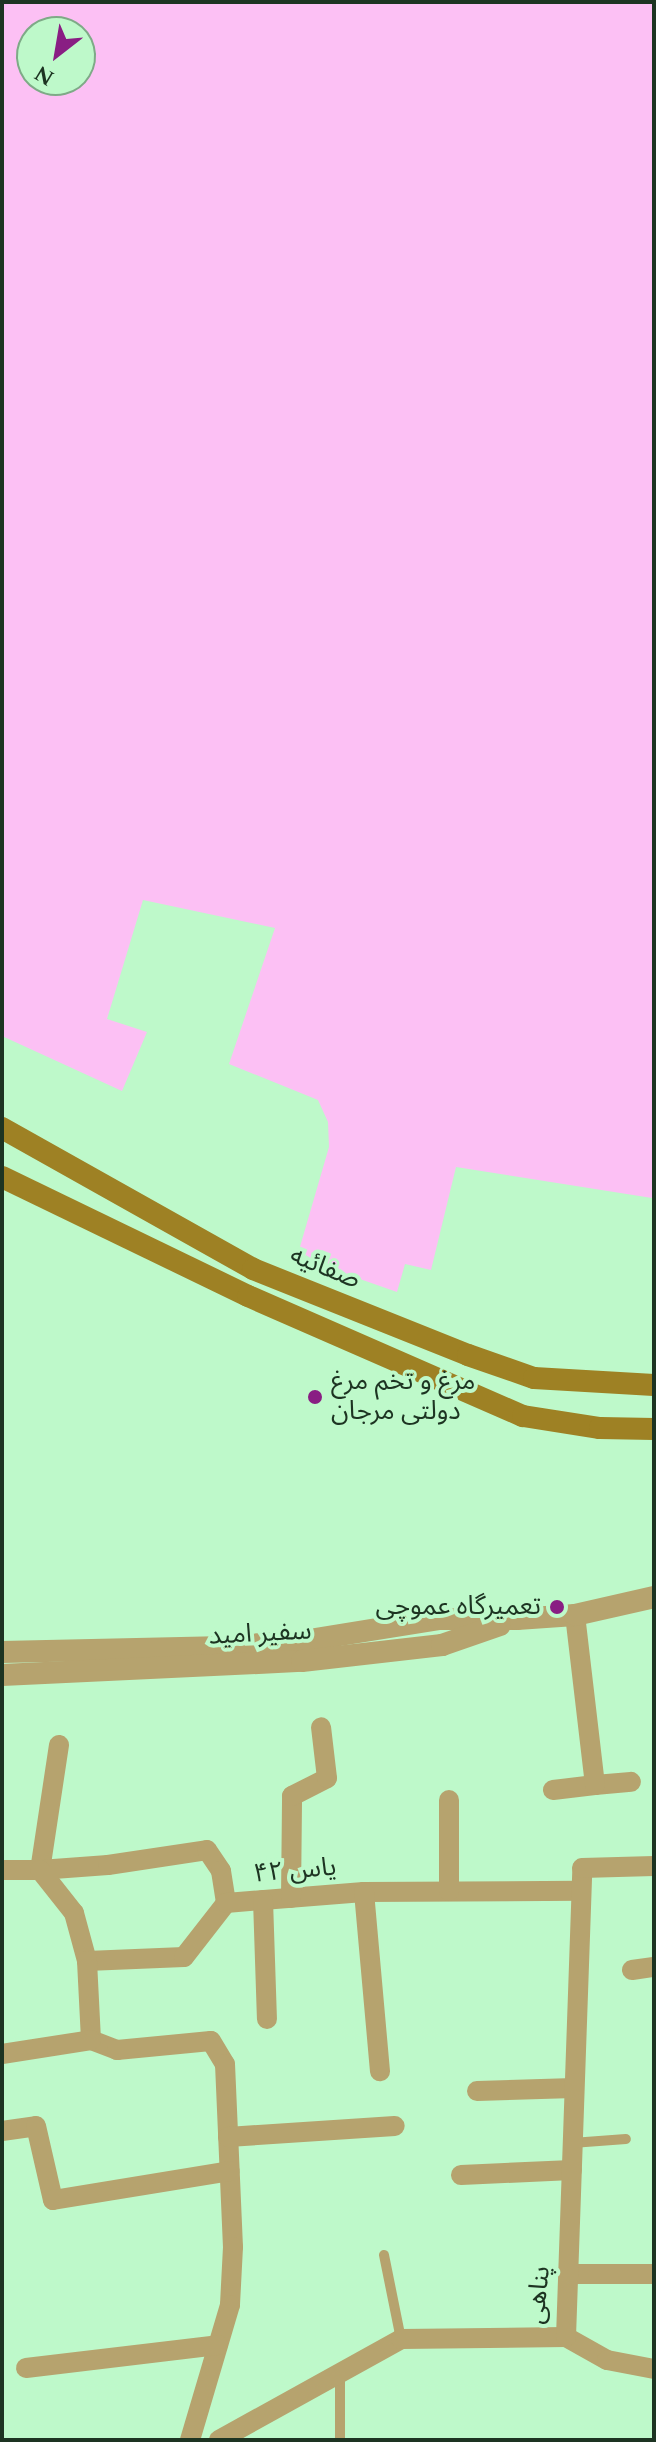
<!DOCTYPE html>
<html>
<head>
<meta charset="utf-8">
<style>
	body { margin:0 }
	#map { position:relative; width:656px; height:2442px; overflow:hidden; background:#bef9ca; font-family:Spectral,"Noto Sans Arabic",serif }
	div>[style] { position:absolute }
	.green>* { inset:0; background:#fcc0f4 }
	.service>* { height:10px; margin:-5px; padding:0 5px; transform-origin:5px; border-radius:5px; background:#b6a36e }
	.minor>* { height:20px; margin:-10px; padding:0 10px; transform-origin:10px; border-radius:10px; background:#b6a36e }
	.tertiary>* { height:22px; margin:-11px; padding:0 11px; transform-origin:11px; border-radius:11px; background:#b6a36e }
	.secondary>* { height:22px; margin:-11px; padding:0 11px; transform-origin:11px; border-radius:11px; background:#9e8124 }
	.dots>* { width:22px; height:22px; translate:-50% -50%; box-sizing:border-box; border:4px solid #bef9ca; border-radius:50% }
	span { translate:-50% -50%; white-space:nowrap; text-align:center; line-height:1.15; -webkit-text-stroke:8px #bef9ca; paint-order:stroke }
	.street-label { font-size:26px; color:#1d3422 }
	.poi-label { font-size:26px; color:#1d3422 }
	.left { translate:0 -50%; text-align:left }
	.right { translate:-100% -50%; text-align:right }
	.frame { position:absolute; inset:0; border:4px solid #1d3422; pointer-events:none }
	.north { position:absolute; left:16px; top:16px; width:80px; height:80px; box-sizing:border-box; background:#bef9ca; border:2px solid #7eaa87; border-radius:50%; rotate:211deg; font-size:22px; font-weight:700; line-height:32px; text-align:center; color:#1d3422 }
	.north::after { content:''; display:block; margin:auto; width:28px; height:36px; background:#891e83; clip-path:polygon(50% 0,100% 100%,50% 72%,0 100%) }
</style>
</head>
<body>
<div id="map">
	<div class="green">
		<i style="clip-path:polygon(evenodd,2px 2px,654px 2px,652px 1198px,456px 1167px,431px 1270px,405px 1264px,397px 1292px,297px 1257px,329px 1147px,328px 1122px,318px 1100px,229px 1064px,275px 928px,143px 900px,107px 1019px,147px 1032px,122px 1091px,2px 1036px,2px 2px,32px 32px,80px 32px,80px 80px,32px 80px,32px 32px)"></i>
	</div>
	<div class="service">
		<i style="left:572px;top:2143px;width:54px;rotate:-4.2deg"></i>
		<i style="left:384px;top:2255px;width:86px;rotate:78.6deg"></i>
		<i style="left:340px;top:2374px;width:66px;rotate:90deg"></i>
	</div>
	<div class="minor">
		<i style="left:59px;top:1745px;width:126px;rotate:98.6deg"></i>
		<i style="left:40px;top:1870px;width:68px;rotate:-4.2deg"></i>
		<i style="left:108px;top:1865px;width:100px;rotate:-8.6deg"></i>
		<i style="left:207px;top:1850px;width:25px;rotate:56deg"></i>
		<i style="left:221px;top:1871px;width:32px;rotate:81deg"></i>
		<i style="left:595px;top:1785px;width:36px;rotate:-5deg"></i>
		<i style="left:553px;top:1790px;width:42px;rotate:-6.8deg"></i>
		<i style="left:595px;top:1785px;width:171px;rotate:-96.7deg"></i>
		<i style="left:2px;top:1870px;width:38px"></i>
		<i style="left:40px;top:1870px;width:55px;rotate:51.7deg"></i>
		<i style="left:74px;top:1913px;width:50px;rotate:74.8deg"></i>
		<i style="left:87px;top:1961px;width:97px;rotate:-2.4deg"></i>
		<i style="left:184px;top:1957px;width:68px;rotate:-52.1deg"></i>
		<i style="left:226px;top:1903px;width:138px;rotate:-4.6deg"></i>
		<i style="left:364px;top:1892px;width:217px;rotate:-0.3deg"></i>
		<i style="left:449px;top:1891px;width:91px;rotate:-90deg"></i>
		<i style="left:364px;top:1892px;width:180px;rotate:84.9deg"></i>
		<i style="left:291px;top:1898px;width:102px;rotate:-89.4deg"></i>
		<i style="left:292px;top:1796px;width:39px;rotate:-27deg"></i>
		<i style="left:327px;top:1778px;width:51px;rotate:-96.7deg"></i>
		<i style="left:263px;top:1900px;width:119px;rotate:88.1deg"></i>
		<i style="left:87px;top:1961px;width:79px;rotate:87.1deg"></i>
		<i style="left:91px;top:2040px;width:28px;rotate:21deg"></i>
		<i style="left:117px;top:2050px;width:94px;rotate:-5.5deg"></i>
		<i style="left:211px;top:2041px;width:27px;rotate:59deg"></i>
		<i style="left:225px;top:2064px;width:183px;rotate:87.5deg"></i>
		<i style="left:233px;top:2247px;width:58px;rotate:93deg"></i>
		<i style="left:230px;top:2305px;width:141px;rotate:106.5deg"></i>
		<i style="left:632px;top:1970px;width:22px;rotate:-8deg"></i>
		<i style="left:2px;top:2054px;width:90px;rotate:-8.9deg"></i>
		<i style="left:477px;top:2091px;width:97px;rotate:-1.8deg"></i>
		<i style="left:2px;top:2131px;width:34px;rotate:-8deg"></i>
		<i style="left:36px;top:2126px;width:76px;rotate:77.1deg"></i>
		<i style="left:53px;top:2200px;width:179px;rotate:-9.3deg"></i>
		<i style="left:228px;top:2137px;width:167px;rotate:-3.8deg"></i>
		<i style="left:461px;top:2175px;width:111px;rotate:-2.6deg"></i>
		<i style="left:568px;top:2274px;width:86px"></i>
		<i style="left:566px;top:2337px;width:47px;rotate:29.3deg"></i>
		<i style="left:607px;top:2360px;width:48px;rotate:10.8deg"></i>
		<i style="left:26px;top:2368px;width:193px;rotate:-6.8deg"></i>
		<i style="left:219px;top:2440px;width:208px;rotate:-29deg"></i>
		<i style="left:401px;top:2339px;width:165px;rotate:-0.7deg"></i>
		<i style="left:566px;top:2337px;width:469px;rotate:-88deg"></i>
		<i style="left:582px;top:1868px;width:72px;rotate:-1.6deg"></i>
	</div>
	<div class="tertiary">
		<i style="left:2px;top:1652px;width:224px;rotate:-1.3deg"></i>
		<i style="left:226px;top:1647px;width:83px;rotate:-4.8deg"></i>
		<i style="left:309px;top:1640px;width:131px;rotate:-9.2deg"></i>
		<i style="left:438px;top:1619px;width:79px"></i>
		<i style="left:517px;top:1619px;width:58px;rotate:-3.9deg"></i>
		<i style="left:575px;top:1615px;width:81px;rotate:-12.8deg"></i>
		<i style="left:2px;top:1675px;width:300px;rotate:-2.7deg"></i>
		<i style="left:302px;top:1661px;width:141px;rotate:-6.5deg"></i>
		<i style="left:442px;top:1645px;width:61px;rotate:-19deg"></i>
	</div>
	<div class="secondary">
		<i style="left:2px;top:1128px;width:288px;rotate:29.3deg"></i>
		<i style="left:253px;top:1269px;width:232px;rotate:21.8deg"></i>
		<i style="left:468px;top:1355px;width:70px;rotate:19.2deg"></i>
		<i style="left:534px;top:1378px;width:120px;rotate:3.3deg"></i>
		<i style="left:2px;top:1177px;width:273px;rotate:25.8deg"></i>
		<i style="left:248px;top:1296px;width:300px;rotate:23.6deg"></i>
		<i style="left:523px;top:1416px;width:78px;rotate:8.9deg"></i>
		<i style="left:600px;top:1428px;width:54px;rotate:1.1deg"></i>
	</div>
	<div class="dots">
		<i style="left:315px;top:1397px;background:#891e83"></i>
		<i style="left:557px;top:1607px;background:#891e83"></i>
	</div>
	<div class="street-label">
		<span style="left:325px;top:1268px;rotate:22deg">صفائیه</span>
		<span style="left:260px;top:1634px;rotate:-3deg">سفیر امید</span>
		<span style="left:295px;top:1871px;rotate:-5deg">یاس ۴۲</span>
		<span style="left:539px;top:2295px;rotate:-84deg">پناهی</span>
	</div>
	<div class="poi-label">
		<span class="left" style="left:331px;top:1397px">مرغ و تخم مرغ<br>دولتی مرجان</span>
		<span class="right" style="left:541px;top:1607px">تعمیرگاه عموچی</span>
	</div>
	<div class="frame"></div>
	<div class="north">N</div>
</div>
</body>
</html>
